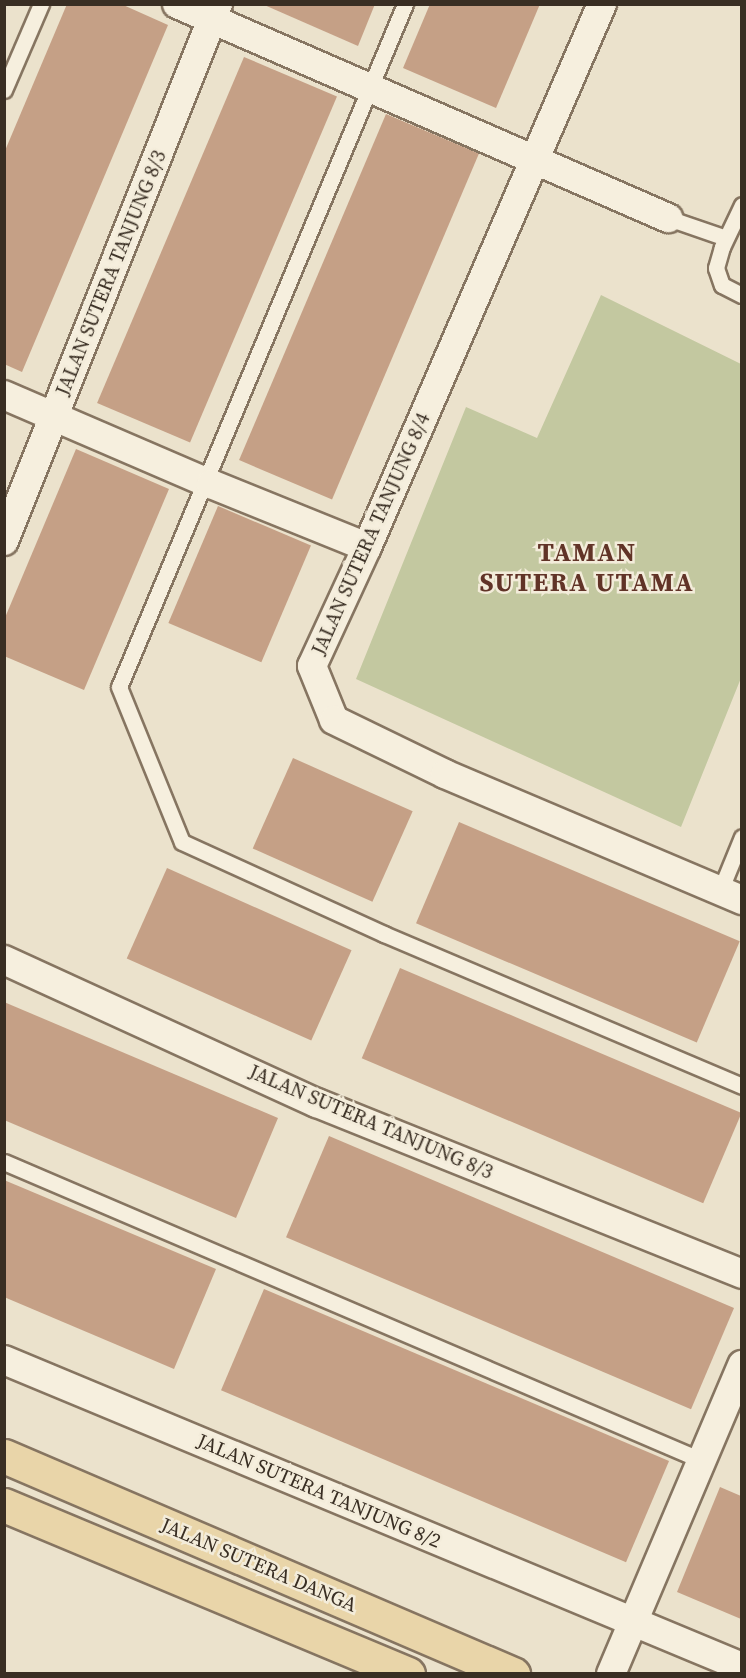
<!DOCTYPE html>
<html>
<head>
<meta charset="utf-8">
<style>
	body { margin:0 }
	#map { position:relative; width:746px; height:1678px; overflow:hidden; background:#ebe2cc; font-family:"Source Serif 4",serif }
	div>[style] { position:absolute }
	.green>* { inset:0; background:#c3c8a0 }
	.building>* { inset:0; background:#c5a086; transform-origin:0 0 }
	.roads { filter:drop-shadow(2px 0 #867561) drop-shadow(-2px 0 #867561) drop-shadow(0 2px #867561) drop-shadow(0 -2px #867561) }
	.service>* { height:15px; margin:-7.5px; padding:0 7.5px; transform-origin:7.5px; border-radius:7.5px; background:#f6efde }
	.minor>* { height:28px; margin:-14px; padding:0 14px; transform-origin:14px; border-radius:14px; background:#f6efde }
	.primary>* { height:33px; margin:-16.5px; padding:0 16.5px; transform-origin:16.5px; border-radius:16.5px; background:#e9d5a9 }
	span { translate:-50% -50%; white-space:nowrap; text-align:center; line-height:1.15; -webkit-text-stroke:5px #f3ecda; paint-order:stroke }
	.street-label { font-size:20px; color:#392e23 }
	.district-label { font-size:26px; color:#613327; font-weight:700; letter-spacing:1.5px }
	.frame { position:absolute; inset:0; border:6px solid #392e23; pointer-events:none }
</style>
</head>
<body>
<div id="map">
	<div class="green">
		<i style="clip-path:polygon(601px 295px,741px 364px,741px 678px,681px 827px,356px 679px,466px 407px,537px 438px)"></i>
	</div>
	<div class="building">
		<i style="clip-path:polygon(67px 4px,121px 4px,168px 25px,22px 372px,4px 364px,4px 153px)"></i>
		<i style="clip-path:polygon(262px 4px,375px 4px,358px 46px)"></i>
		<i style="clip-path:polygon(430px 4px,540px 4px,496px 108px,403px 68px)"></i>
		<i style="left:244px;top:57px;width:101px;height:376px;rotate:23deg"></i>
		<i style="left:386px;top:114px;width:101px;height:376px;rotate:23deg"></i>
		<i style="clip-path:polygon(76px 449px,169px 489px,84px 690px,4px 656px,4px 620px)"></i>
		<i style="left:218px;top:506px;width:101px;height:127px;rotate:23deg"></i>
		<i style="left:293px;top:758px;width:131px;height:99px;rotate:24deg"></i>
		<i style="left:459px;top:822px;width:305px;height:110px;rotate:23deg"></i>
		<i style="left:167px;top:868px;width:202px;height:99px;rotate:24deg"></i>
		<i style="left:400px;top:968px;width:371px;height:98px;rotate:23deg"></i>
		<i style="clip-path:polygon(4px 1002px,278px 1118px,236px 1218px,4px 1120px)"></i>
		<i style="left:329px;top:1136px;width:440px;height:110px;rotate:23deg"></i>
		<i style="clip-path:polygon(4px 1180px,216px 1269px,174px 1369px,4px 1297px)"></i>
		<i style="left:264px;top:1289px;width:440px;height:110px;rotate:23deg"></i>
		<i style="clip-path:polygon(720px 1487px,741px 1496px,741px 1619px,677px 1592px)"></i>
	</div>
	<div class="roads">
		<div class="service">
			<i style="left:405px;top:4px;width:740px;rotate:112.72deg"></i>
			<i style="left:119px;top:687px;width:167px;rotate:67.9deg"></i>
			<i style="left:182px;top:842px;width:222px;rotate:24.5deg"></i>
			<i style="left:384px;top:934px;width:389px;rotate:23deg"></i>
			<i style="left:4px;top:90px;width:94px;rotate:-66.7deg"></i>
			<i style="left:742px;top:205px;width:47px;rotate:115.5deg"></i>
			<i style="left:722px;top:247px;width:22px;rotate:106deg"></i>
			<i style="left:716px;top:268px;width:18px;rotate:71deg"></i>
			<i style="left:722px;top:285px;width:22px;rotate:27deg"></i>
			<i style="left:668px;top:218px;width:61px;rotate:19deg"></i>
			<i style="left:720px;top:891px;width:58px;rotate:-67.8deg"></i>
			<i style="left:4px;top:1162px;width:758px;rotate:23.15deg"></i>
		</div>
		<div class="minor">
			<i style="left:177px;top:4px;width:536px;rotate:23.55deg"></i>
			<i style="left:602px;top:4px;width:592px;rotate:113.4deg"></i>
			<i style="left:367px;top:547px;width:131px;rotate:114.8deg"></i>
			<i style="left:312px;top:666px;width:58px;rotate:67.8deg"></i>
			<i style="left:334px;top:720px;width:123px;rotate:25.9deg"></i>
			<i style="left:445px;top:774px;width:323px;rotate:23deg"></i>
			<i style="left:4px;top:395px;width:225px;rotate:23.3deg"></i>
			<i style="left:211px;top:484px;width:168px;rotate:22deg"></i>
			<i style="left:4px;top:541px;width:578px;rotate:-68.27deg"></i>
			<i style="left:4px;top:960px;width:344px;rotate:24.6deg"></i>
			<i style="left:317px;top:1103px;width:458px;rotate:21.9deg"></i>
			<i style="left:4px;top:1360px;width:799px;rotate:22.59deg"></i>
			<i style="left:611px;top:1674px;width:336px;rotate:-67deg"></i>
		</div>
		<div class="primary">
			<i style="left:4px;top:1456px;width:554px;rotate:23.19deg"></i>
			<i style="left:4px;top:1505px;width:438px;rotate:22.7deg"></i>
		</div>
	</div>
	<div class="street-label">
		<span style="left:111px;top:273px;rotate:-68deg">JALAN SUTERA TANJUNG 8/3</span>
		<span style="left:371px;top:534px;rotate:-66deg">JALAN SUTERA TANJUNG 8/4</span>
		<span style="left:371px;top:1122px;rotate:23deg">JALAN SUTERA TANJUNG 8/3</span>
		<span style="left:319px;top:1491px;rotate:23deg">JALAN SUTERA TANJUNG 8/2</span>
		<span style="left:259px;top:1565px;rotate:23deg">JALAN SUTERA DANGA</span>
	</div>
	<div class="district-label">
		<span style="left:587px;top:568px">TAMAN<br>SUTERA UTAMA</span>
	</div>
	<div class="frame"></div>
</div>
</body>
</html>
